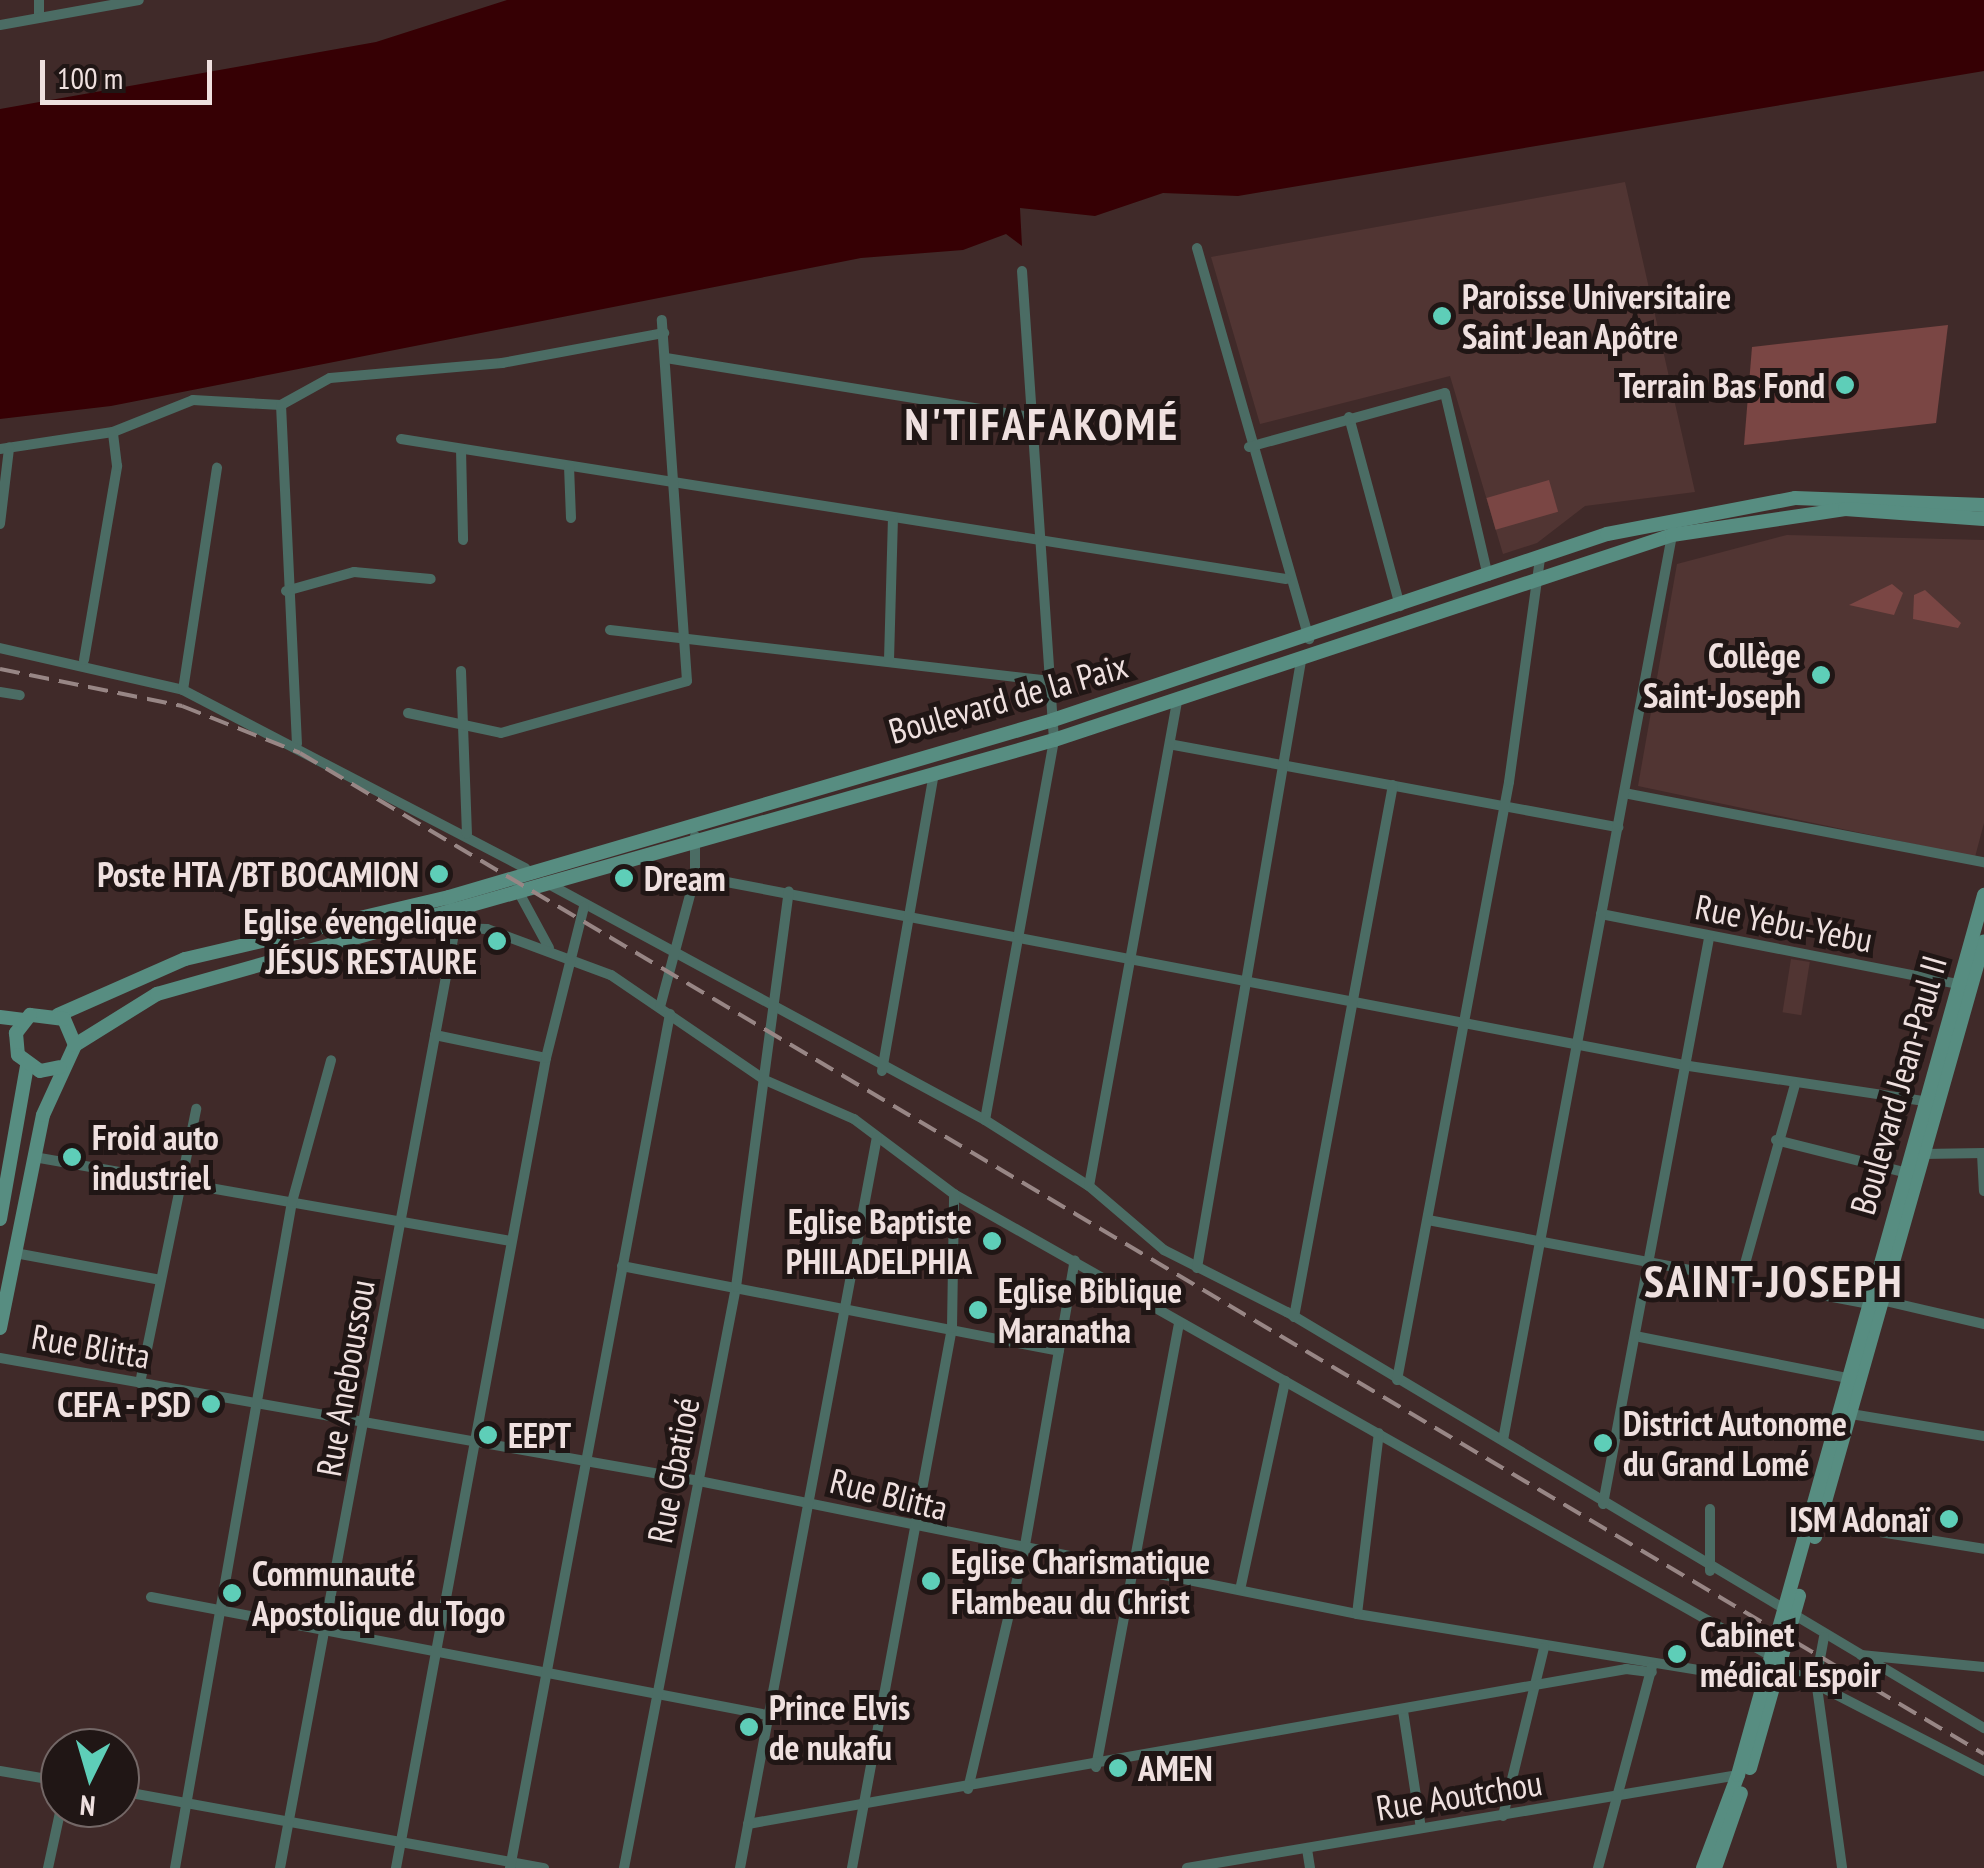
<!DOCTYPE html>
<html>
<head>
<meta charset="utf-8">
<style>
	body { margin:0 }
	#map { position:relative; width:1984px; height:1868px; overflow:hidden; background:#402a29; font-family:"PT Sans Narrow",sans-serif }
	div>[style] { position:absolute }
	.built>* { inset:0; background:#513533; transform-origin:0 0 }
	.green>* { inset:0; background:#7a4644; transform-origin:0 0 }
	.water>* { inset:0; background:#360004 }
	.street>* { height:10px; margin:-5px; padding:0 5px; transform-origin:5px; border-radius:5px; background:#4b6c64 }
	.secondary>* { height:14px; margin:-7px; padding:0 7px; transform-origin:7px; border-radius:7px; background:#578d81 }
	.rail>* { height:4px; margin-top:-2px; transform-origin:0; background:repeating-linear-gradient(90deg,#988685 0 20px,transparent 0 30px) }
	.dots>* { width:28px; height:28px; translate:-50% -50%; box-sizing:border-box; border:5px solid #201615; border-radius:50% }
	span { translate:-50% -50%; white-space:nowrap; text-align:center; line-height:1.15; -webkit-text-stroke:10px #201615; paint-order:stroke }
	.poi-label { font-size:35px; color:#efe0df; font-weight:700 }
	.left { translate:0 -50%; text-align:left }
	.right { translate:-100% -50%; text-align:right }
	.street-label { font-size:35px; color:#efe0df }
	.district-label { font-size:45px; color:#efe0df; font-weight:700; letter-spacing:2.5px }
	.north { position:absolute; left:40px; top:1728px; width:100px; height:100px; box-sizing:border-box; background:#201615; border:2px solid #736766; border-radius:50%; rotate:185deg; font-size:28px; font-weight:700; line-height:40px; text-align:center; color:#efe0df }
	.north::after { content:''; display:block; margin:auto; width:35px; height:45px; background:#5eceb8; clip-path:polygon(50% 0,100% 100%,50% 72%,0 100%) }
	.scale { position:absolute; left:40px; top:60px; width:172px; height:45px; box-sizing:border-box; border:5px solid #efe0df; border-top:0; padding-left:12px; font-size:30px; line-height:35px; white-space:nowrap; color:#efe0df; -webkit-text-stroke:8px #201615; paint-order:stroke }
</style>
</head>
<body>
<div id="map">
	<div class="built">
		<i style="clip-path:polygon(1625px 182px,1695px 492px,1585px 506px,1537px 543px,1503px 554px,1450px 376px,1260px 424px,1211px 257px)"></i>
		<i style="clip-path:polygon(1787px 535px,1984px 540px,1984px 823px,1975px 857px,1638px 786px,1677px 564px)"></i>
		<i style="left:1791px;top:959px;width:19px;height:54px;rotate:9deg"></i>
	</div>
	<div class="green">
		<i style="clip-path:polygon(1948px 325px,1936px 423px,1744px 445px,1752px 347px)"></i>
		<i style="left:1549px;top:480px;width:33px;height:65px;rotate:74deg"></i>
		<i style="clip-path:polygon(1892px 584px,1903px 593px,1894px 615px,1849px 605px)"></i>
		<i style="clip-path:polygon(1925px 590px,1961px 623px,1958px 628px,1913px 619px,1914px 595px)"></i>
	</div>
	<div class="water">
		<i style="clip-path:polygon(507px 0,1984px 0,1984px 71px,1238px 196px,1163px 193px,1095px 216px,1020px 208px,1022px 246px,1006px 234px,963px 250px,861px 258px,111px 406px,0 419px,0 109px,376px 42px)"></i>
	</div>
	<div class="street">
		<i style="left:39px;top:17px;width:17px;rotate:-90deg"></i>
		<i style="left:0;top:25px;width:141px;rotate:-10.2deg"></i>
		<i style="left:1197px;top:248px;width:407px;rotate:74deg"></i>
		<i style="left:666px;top:358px;width:371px;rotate:9.2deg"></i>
		<i style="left:281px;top:405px;width:339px;rotate:87.3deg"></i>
		<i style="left:1349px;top:417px;width:196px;rotate:74.9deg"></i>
		<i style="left:401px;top:439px;width:896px;rotate:8.99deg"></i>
		<i style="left:1249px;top:447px;width:203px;rotate:-15.4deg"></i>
		<i style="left:1445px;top:393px;width:188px;rotate:76.8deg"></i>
		<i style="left:0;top:449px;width:114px;rotate:-8.6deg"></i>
		<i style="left:113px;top:432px;width:86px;rotate:-21.8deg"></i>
		<i style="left:193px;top:400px;width:88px;rotate:3.3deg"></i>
		<i style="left:281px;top:405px;width:56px;rotate:-28.9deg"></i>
		<i style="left:330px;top:378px;width:173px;rotate:-5deg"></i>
		<i style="left:502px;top:363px;width:165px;rotate:-10.5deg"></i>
		<i style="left:461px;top:449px;width:91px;rotate:88.7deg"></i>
		<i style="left:569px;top:466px;width:52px;rotate:87.8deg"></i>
		<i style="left:0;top:524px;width:77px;rotate:-83.2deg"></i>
		<i style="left:286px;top:591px;width:71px;rotate:-15.6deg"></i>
		<i style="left:354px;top:572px;width:77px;rotate:5.2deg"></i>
		<i style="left:610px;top:630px;width:446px;rotate:6.6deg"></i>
		<i style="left:0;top:648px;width:188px;rotate:12.9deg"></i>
		<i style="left:183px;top:690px;width:386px;rotate:27.5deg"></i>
		<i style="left:84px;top:660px;width:197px;rotate:-80.3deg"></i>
		<i style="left:117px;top:466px;width:34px;rotate:-97deg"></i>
		<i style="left:889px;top:660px;width:141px;rotate:-88.4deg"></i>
		<i style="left:461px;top:671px;width:163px;rotate:87.9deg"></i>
		<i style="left:183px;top:690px;width:225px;rotate:-81.3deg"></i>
		<i style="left:0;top:692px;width:20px;rotate:9deg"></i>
		<i style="left:408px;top:713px;width:95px;rotate:12.1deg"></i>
		<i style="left:501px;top:733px;width:193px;rotate:-15.6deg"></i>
		<i style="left:687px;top:681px;width:362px;rotate:-94deg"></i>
		<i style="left:1174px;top:745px;width:452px;rotate:10.5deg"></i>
		<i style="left:1624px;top:793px;width:367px;rotate:10.9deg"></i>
		<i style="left:695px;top:876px;width:1012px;rotate:10.82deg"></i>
		<i style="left:1689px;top:1066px;width:238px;rotate:8.5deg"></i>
		<i style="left:545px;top:882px;width:500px;rotate:28.41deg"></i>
		<i style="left:985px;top:1120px;width:123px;rotate:32.4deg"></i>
		<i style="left:1089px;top:1186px;width:99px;rotate:40.5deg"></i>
		<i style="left:1164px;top:1250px;width:138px;rotate:26.8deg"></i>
		<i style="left:1287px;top:1312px;width:812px;rotate:30.83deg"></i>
		<i style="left:517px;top:889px;width:67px;rotate:61.5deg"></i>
		<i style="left:1601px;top:914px;width:363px;rotate:11.1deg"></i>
		<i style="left:455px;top:928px;width:32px;rotate:2deg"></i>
		<i style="left:487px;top:929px;width:132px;rotate:20.4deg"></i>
		<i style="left:611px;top:975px;width:186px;rotate:34.3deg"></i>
		<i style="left:765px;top:1080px;width:97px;rotate:23.7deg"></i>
		<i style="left:854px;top:1119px;width:125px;rotate:36.9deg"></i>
		<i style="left:954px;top:1194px;width:939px;rotate:29.49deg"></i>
		<i style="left:660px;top:1007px;width:136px;rotate:-75deg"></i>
		<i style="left:695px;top:876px;width:40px;rotate:-90deg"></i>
		<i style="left:435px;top:1035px;width:113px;rotate:11.7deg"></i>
		<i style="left:882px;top:1071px;width:303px;rotate:-80.1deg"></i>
		<i style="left:985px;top:1120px;width:386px;rotate:-79.7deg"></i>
		<i style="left:1054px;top:740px;width:470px;rotate:-93.9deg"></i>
		<i style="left:1776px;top:1140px;width:131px;rotate:14.1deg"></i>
		<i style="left:1923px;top:1154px;width:61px;rotate:-0.9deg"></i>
		<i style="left:1982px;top:1154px;width:37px;rotate:87deg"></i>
		<i style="left:34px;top:1157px;width:484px;rotate:10deg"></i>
		<i style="left:1089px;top:1186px;width:492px;rotate:-79.7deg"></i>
		<i style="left:1428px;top:1220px;width:448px;rotate:10.8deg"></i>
		<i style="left:15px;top:1253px;width:147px;rotate:10.5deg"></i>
		<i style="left:622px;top:1266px;width:445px;rotate:11deg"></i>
		<i style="left:1197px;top:1268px;width:616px;rotate:-80.28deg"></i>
		<i style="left:1741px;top:1278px;width:201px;rotate:-74.4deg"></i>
		<i style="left:1881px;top:1300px;width:106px;rotate:13.1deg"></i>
		<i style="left:1294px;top:1317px;width:541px;rotate:-79.46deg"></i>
		<i style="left:1640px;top:1337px;width:212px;rotate:11.2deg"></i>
		<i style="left:0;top:1358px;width:710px;rotate:9.98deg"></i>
		<i style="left:699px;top:1481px;width:671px;rotate:11.43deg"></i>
		<i style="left:1357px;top:1614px;width:412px;rotate:9.3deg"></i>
		<i style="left:1397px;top:1380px;width:608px;rotate:-79.39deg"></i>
		<i style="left:1509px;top:782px;width:226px;rotate:-82.1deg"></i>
		<i style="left:140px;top:1383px;width:280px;rotate:-78.4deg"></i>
		<i style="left:1851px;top:1414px;width:135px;rotate:9.4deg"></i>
		<i style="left:1503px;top:1440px;width:921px;rotate:-79.42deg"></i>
		<i style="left:1603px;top:1504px;width:576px;rotate:-79.39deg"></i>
		<i style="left:1818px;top:1522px;width:168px;rotate:9.2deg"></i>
		<i style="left:1710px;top:1571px;width:62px;rotate:-90deg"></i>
		<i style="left:1240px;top:1590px;width:214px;rotate:-77.8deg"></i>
		<i style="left:151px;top:1597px;width:627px;rotate:10.84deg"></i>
		<i style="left:1357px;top:1614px;width:182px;rotate:-83.1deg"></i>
		<i style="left:1824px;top:1637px;width:44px;rotate:100.5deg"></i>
		<i style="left:1816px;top:1680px;width:190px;rotate:82.1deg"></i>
		<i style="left:1861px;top:1655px;width:124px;rotate:5.6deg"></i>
		<i style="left:1777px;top:1664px;width:233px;rotate:27.3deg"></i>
		<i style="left:1403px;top:1711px;width:118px;rotate:81.3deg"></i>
		<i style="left:1096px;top:1767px;width:451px;rotate:-79.4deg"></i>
		<i style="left:0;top:1771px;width:61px;rotate:9.5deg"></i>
		<i style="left:968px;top:1789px;width:244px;rotate:-76.8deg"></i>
		<i style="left:1024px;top:1551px;width:295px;rotate:-80.1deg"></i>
		<i style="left:120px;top:1791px;width:431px;rotate:10.3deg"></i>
		<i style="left:1503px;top:1816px;width:173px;rotate:-76.3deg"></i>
		<i style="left:748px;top:1824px;width:892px;rotate:-10.01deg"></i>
		<i style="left:1626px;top:1669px;width:26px;rotate:7deg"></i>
		<i style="left:1307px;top:1849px;width:19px;rotate:81deg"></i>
		<i style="left:48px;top:1868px;width:61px;rotate:-77.8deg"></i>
		<i style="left:175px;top:1868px;width:676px;rotate:-80.04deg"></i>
		<i style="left:292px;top:1202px;width:147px;rotate:-74.6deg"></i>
		<i style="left:280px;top:1868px;width:956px;rotate:-79.45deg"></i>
		<i style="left:455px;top:928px;width:23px;rotate:-100deg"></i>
		<i style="left:396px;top:1868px;width:824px;rotate:-79.51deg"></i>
		<i style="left:546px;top:1058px;width:156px;rotate:-75.9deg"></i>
		<i style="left:510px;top:1868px;width:869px;rotate:-79.39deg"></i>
		<i style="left:624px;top:1868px;width:592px;rotate:-79.09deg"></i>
		<i style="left:736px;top:1287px;width:399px;rotate:-82.4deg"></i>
		<i style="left:740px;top:1868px;width:744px;rotate:-79.39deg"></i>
		<i style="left:852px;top:1868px;width:549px;rotate:-79.51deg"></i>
		<i style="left:952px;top:1328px;width:134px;rotate:-89.1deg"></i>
		<i style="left:1187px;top:1868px;width:559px;rotate:-9.58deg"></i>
		<i style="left:1598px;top:1868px;width:208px;rotate:-75deg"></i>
	</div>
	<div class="secondary">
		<i style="left:58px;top:1015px;width:139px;rotate:-23.8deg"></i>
		<i style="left:185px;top:959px;width:271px;rotate:-13.2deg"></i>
		<i style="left:449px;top:897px;width:629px;rotate:-16.33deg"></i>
		<i style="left:1053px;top:720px;width:584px;rotate:-18.56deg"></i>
		<i style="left:1607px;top:534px;width:191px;rotate:-10.8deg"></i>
		<i style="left:1795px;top:498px;width:189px;rotate:2.1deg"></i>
		<i style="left:0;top:1017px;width:24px;rotate:7deg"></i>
		<i style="left:75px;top:1045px;width:97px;rotate:-31.9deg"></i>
		<i style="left:157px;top:994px;width:932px;rotate:-15.81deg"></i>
		<i style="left:1054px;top:740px;width:651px;rotate:-18.35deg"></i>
		<i style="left:1672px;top:535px;width:175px;rotate:-8.5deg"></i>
		<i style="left:1845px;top:509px;width:139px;rotate:4.1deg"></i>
		<i style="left:0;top:1219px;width:155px;rotate:-80deg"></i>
		<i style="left:0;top:1328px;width:217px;rotate:-78.6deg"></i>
		<i style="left:43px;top:1115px;width:77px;rotate:-65.4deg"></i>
		<i style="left:75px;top:1045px;width:28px;rotate:-113deg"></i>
		<i style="left:64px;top:1019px;width:34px;rotate:-173deg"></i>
		<i style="left:30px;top:1015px;width:23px;rotate:128deg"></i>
		<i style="left:16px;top:1033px;width:22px;rotate:85deg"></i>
		<i style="left:18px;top:1055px;width:27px;rotate:36deg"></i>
		<i style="left:40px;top:1071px;width:20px;rotate:-11deg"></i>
		<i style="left:1815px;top:1537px;width:619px;rotate:-74.17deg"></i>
		<i style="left:1750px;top:1768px;width:179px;rotate:-74.1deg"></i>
		<i style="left:1703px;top:1868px;width:99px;rotate:-69.4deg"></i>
		<i style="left:1738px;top:1775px;width:914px;rotate:-74.38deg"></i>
		<i style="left:1715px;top:1868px;width:79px;rotate:-70.9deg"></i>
	</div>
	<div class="rail">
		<i style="left:0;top:669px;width:186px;rotate:11.5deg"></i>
		<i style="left:182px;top:706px;width:127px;rotate:21.7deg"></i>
		<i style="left:300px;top:753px;width:1959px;rotate:30.73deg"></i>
	</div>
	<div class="dots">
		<i style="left:1442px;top:316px;background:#5eceb8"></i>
		<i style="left:1845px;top:385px;background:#5eceb8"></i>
		<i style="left:1821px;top:675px;background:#5eceb8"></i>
		<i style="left:439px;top:874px;background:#5eceb8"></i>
		<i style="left:624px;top:878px;background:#5eceb8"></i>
		<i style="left:497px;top:941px;background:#5eceb8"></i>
		<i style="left:72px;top:1157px;background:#5eceb8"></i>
		<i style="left:992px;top:1241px;background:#5eceb8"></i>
		<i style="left:978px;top:1310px;background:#5eceb8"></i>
		<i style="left:211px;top:1404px;background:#5eceb8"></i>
		<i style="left:488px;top:1435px;background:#5eceb8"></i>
		<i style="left:1603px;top:1443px;background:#5eceb8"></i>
		<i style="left:1949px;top:1519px;background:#5eceb8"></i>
		<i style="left:931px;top:1581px;background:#5eceb8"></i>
		<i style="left:232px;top:1593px;background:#5eceb8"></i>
		<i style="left:1677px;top:1654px;background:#5eceb8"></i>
		<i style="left:749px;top:1727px;background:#5eceb8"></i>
		<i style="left:1118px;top:1768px;background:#5eceb8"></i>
	</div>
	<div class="poi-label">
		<span class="left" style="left:1462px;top:316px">Paroisse Universitaire<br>Saint Jean Apôtre</span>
		<span class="right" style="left:1825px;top:385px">Terrain Bas Fond</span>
		<span class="right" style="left:1801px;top:675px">Collège<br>Saint-Joseph</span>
		<span class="right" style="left:419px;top:874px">Poste HTA /BT BOCAMION</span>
		<span class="left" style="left:644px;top:878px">Dream</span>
		<span class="right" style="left:477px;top:941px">Eglise évengelique<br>JÉSUS RESTAURE</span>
		<span class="left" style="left:92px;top:1157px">Froid auto<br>industriel</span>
		<span class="right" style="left:972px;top:1241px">Eglise Baptiste<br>PHILADELPHIA</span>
		<span class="left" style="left:998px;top:1310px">Eglise Biblique<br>Maranatha</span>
		<span class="right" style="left:191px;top:1404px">CEFA - PSD</span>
		<span class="left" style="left:1623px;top:1443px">District Autonome<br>du Grand Lomé</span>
		<span class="left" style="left:508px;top:1435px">EEPT</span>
		<span class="right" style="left:1929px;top:1519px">ISM Adonaï</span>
		<span class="left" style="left:951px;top:1581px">Eglise Charismatique<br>Flambeau du Christ</span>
		<span class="left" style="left:252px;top:1593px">Communauté<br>Apostolique du Togo</span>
		<span class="left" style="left:1700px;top:1654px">Cabinet<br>médical Espoir</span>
		<span class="left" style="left:769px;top:1727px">Prince Elvis<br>de nukafu</span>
		<span class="left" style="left:1138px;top:1768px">AMEN</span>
	</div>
	<div class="street-label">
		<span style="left:1008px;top:698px;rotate:-16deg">Boulevard de la Paix</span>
		<span style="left:1784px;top:923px;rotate:11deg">Rue Yebu-Yebu</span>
		<span style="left:1898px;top:1085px;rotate:-74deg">Boulevard Jean-Paul II</span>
		<span style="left:91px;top:1346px;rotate:10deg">Rue Blitta</span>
		<span style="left:345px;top:1378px;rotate:-80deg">Rue Aneboussou</span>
		<span style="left:673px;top:1470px;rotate:-79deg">Rue Gbatioé</span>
		<span style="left:889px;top:1494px;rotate:14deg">Rue Blitta</span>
		<span style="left:1459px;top:1795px;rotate:-9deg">Rue Aoutchou</span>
	</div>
	<div class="district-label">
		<span style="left:1042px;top:424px">N'TIFAFAKOMÉ</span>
		<span style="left:1774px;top:1281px">SAINT-JOSEPH</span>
	</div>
	<div class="north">N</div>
	<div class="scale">100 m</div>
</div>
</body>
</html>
